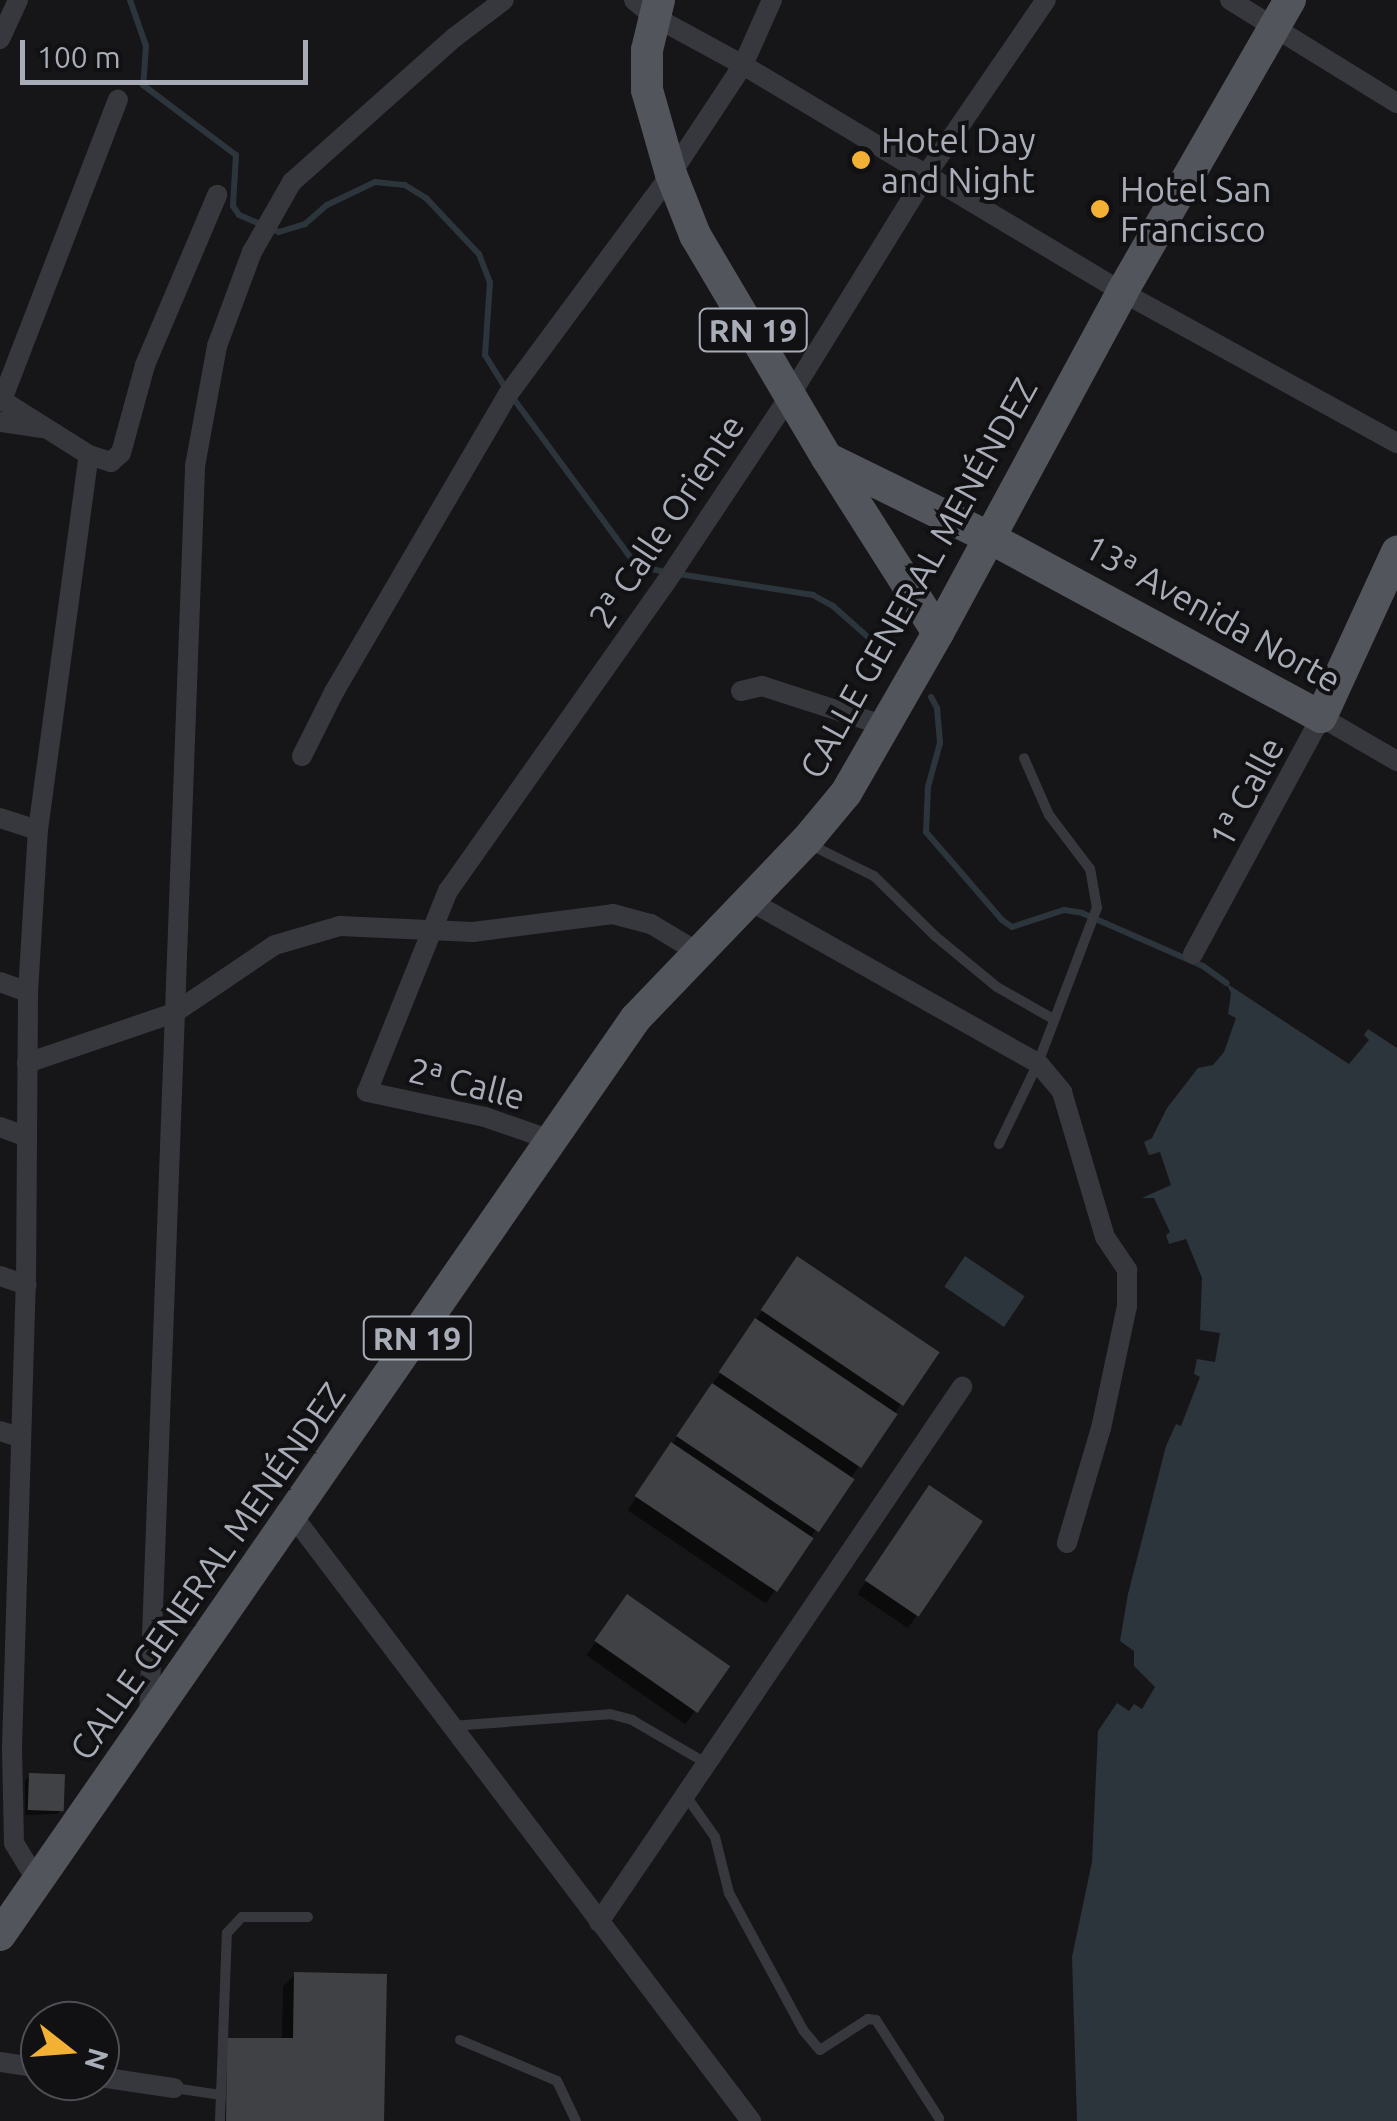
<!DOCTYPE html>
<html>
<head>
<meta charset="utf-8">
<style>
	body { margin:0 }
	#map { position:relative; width:1397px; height:2121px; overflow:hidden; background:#161618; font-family:Ubuntu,sans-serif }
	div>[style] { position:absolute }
	.water>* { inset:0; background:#2c353c; transform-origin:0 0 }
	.shadow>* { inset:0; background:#0007; transform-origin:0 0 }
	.stream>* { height:6px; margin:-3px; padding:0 3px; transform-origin:3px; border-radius:3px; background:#2c353c }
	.building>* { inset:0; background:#404145; transform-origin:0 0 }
	.service>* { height:10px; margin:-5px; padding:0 5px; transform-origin:5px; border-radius:5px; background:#37383d }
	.minor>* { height:20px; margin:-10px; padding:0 10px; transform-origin:10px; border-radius:10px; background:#37383d }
	.primary>* { height:32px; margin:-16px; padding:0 16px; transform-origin:16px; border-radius:16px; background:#53555c }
	.dots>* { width:28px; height:28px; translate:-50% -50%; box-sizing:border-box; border:5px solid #111113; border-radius:50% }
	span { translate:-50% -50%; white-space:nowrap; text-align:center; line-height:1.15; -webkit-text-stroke:8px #111113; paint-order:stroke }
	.shield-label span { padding:2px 8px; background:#111113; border:2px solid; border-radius:8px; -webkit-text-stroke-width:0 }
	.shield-label { font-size:32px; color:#a8adb8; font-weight:700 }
	.poi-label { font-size:35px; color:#a8adb8 }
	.left { translate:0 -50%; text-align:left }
	.street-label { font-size:35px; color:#a8adb8 }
	.north { position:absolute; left:20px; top:2001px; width:100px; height:100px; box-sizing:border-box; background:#111113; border:2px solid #4d4f55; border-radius:50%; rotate:107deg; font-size:28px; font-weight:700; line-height:40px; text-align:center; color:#a8adb8 }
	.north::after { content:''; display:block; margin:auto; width:35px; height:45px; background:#f2b134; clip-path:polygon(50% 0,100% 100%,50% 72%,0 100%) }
	.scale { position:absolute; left:20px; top:40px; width:288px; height:45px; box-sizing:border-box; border:5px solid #a8adb8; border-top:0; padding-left:12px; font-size:30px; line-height:35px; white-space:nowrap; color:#a8adb8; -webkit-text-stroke:8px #111113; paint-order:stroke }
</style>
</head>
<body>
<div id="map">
	<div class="water">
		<i style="clip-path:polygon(1226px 983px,1349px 1064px,1369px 1040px,1364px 1035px,1368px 1029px,1397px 1048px,1397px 2121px,1077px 2121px,1072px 1957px,1092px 1862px,1098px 1731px,1117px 1703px,1129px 1711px,1134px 1704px,1142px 1709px,1155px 1687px,1134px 1666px,1134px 1651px,1120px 1641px,1128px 1594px,1166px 1446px,1176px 1424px,1181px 1426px,1200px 1377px,1194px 1374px,1197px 1359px,1215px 1362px,1220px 1333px,1200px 1330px,1202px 1278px,1186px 1239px,1169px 1244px,1166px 1235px,1170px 1232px,1154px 1198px,1142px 1198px,1171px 1185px,1160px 1152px,1149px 1155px,1144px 1142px,1152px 1138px,1167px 1108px,1198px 1068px,1213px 1065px,1224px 1052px,1236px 1018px,1228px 1014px,1231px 993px)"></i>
		<i style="left:965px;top:1256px;width:72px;height:37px;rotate:34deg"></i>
	</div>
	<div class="shadow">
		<i style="left:797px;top:1259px;width:167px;height:303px;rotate:34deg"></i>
		<i style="left:929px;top:1488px;width:61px;height:128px;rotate:34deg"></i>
		<i style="left:627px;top:1597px;width:121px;height:71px;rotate:35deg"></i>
		<i style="clip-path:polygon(30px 1776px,62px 1809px,57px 1814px,25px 1815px,25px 1781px)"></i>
		<i style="clip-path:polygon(295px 1975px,381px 2121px,216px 2121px,217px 2052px,228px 2040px,282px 2041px,283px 1986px)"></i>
	</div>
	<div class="stream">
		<i style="left:130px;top:0;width:49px;rotate:70.8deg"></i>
		<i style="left:146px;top:46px;width:39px;rotate:94deg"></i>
		<i style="left:143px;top:85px;width:116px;rotate:37deg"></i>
		<i style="left:236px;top:155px;width:51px;rotate:93.4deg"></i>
		<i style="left:233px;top:206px;width:11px;rotate:56deg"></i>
		<i style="left:239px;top:215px;width:43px;rotate:23deg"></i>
		<i style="left:279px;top:232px;width:27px;rotate:-17deg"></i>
		<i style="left:305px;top:224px;width:29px;rotate:-41deg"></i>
		<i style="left:327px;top:205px;width:53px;rotate:-25.6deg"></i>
		<i style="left:375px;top:182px;width:30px;rotate:6deg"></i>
		<i style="left:405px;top:185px;width:25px;rotate:32deg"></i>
		<i style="left:426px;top:198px;width:77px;rotate:46.6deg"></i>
		<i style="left:479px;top:254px;width:30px;rotate:69deg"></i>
		<i style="left:490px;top:282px;width:73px;rotate:93.9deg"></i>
		<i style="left:485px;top:355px;width:39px;rotate:58deg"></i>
		<i style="left:513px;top:398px;width:199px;rotate:53.6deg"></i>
		<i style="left:631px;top:558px;width:11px;rotate:45deg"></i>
		<i style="left:639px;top:566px;width:27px;rotate:13deg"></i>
		<i style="left:678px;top:574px;width:137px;rotate:8.8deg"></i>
		<i style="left:813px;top:595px;width:23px;rotate:29deg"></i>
		<i style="left:833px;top:606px;width:48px;rotate:41.6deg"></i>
		<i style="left:931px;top:697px;width:13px;rotate:61deg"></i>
		<i style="left:937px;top:708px;width:35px;rotate:85deg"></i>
		<i style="left:940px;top:743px;width:46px;rotate:105.3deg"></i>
		<i style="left:928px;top:787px;width:45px;rotate:92.5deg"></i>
		<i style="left:926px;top:832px;width:116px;rotate:49.2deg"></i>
		<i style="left:1002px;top:920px;width:12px;rotate:35deg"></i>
		<i style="left:1012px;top:927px;width:55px;rotate:-18.1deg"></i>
		<i style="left:1064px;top:910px;width:18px;rotate:9deg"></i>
		<i style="left:1082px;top:913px;width:132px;rotate:23.7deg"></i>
		<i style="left:1203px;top:966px;width:29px;rotate:36deg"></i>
	</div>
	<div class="building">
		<i style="left:797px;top:1256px;width:172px;height:65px;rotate:34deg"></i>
		<i style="left:755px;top:1318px;width:172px;height:65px;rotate:34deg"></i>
		<i style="left:712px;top:1383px;width:172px;height:64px;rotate:34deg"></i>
		<i style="left:671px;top:1442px;width:172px;height:65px;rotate:34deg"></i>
		<i style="left:929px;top:1485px;width:65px;height:115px;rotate:34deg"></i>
		<i style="left:627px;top:1594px;width:126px;height:57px;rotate:35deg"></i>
		<i style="left:29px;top:1773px;width:36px;height:37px;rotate:2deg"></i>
		<i style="clip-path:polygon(294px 1972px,387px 1974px,384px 2121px,226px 2121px,227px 2038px,293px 2038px)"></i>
	</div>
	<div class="service">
		<i style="left:811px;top:845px;width:70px;rotate:26.2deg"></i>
		<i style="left:874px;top:876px;width:86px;rotate:44.5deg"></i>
		<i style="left:935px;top:936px;width:80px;rotate:39.4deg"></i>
		<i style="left:997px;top:987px;width:64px;rotate:29.7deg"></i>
		<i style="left:999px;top:1144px;width:90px;rotate:-64.3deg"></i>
		<i style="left:1038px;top:1063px;width:166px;rotate:-69.2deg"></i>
		<i style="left:1097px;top:908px;width:40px;rotate:-100deg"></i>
		<i style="left:1090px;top:869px;width:68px;rotate:-127.2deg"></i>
		<i style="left:1049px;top:815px;width:62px;rotate:-113.7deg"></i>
		<i style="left:452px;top:1726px;width:158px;rotate:-4.3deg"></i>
		<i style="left:610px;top:1714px;width:23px;rotate:15deg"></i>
		<i style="left:632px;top:1720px;width:86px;rotate:30.2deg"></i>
		<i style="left:686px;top:1796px;width:50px;rotate:54.7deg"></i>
		<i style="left:715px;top:1837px;width:58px;rotate:76deg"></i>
		<i style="left:729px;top:1893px;width:156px;rotate:61.6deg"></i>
		<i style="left:803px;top:2030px;width:26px;rotate:50deg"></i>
		<i style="left:820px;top:2050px;width:57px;rotate:-32.9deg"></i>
		<i style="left:868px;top:2019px;width:8px;rotate:7deg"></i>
		<i style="left:876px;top:2020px;width:117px;rotate:57.3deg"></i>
		<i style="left:460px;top:2040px;width:105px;rotate:22.9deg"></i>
		<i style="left:557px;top:2081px;width:44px;rotate:64.6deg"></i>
		<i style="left:174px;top:2088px;width:48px;rotate:8.5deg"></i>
		<i style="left:220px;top:2121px;width:188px;rotate:-87.9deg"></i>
		<i style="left:227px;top:1933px;width:22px;rotate:-47deg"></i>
		<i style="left:242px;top:1917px;width:66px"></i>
	</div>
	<div class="minor">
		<i style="left:634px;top:0;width:25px;rotate:40deg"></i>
		<i style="left:653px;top:16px;width:102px;rotate:28.6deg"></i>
		<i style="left:743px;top:65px;width:442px;rotate:30.9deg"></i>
		<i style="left:1122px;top:292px;width:314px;rotate:28.8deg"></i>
		<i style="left:1230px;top:0;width:196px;rotate:31.7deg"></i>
		<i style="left:0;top:39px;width:43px;rotate:-65.2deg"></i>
		<i style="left:0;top:399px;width:105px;rotate:32.2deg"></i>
		<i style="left:89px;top:455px;width:23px;rotate:18deg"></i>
		<i style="left:111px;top:462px;width:13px;rotate:-42deg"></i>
		<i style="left:121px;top:453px;width:91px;rotate:-74.7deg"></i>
		<i style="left:145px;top:365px;width:185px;rotate:-67deg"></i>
		<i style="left:2px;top:400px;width:322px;rotate:-68.9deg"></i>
		<i style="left:0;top:422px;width:41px;rotate:8.3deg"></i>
		<i style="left:741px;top:691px;width:22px;rotate:-13deg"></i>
		<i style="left:762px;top:686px;width:130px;rotate:17.9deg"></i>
		<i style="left:302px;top:756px;width:72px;rotate:-63.4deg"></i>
		<i style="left:334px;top:692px;width:346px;rotate:-59.7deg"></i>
		<i style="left:509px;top:393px;width:272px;rotate:-53.5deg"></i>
		<i style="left:671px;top:174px;width:131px;rotate:-56.6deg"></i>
		<i style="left:743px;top:65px;width:71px;rotate:-66deg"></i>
		<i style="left:0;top:818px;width:40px;rotate:18deg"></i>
		<i style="left:750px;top:901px;width:330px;rotate:29.4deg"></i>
		<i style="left:1038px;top:1063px;width:38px;rotate:50deg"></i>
		<i style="left:1062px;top:1092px;width:151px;rotate:73.5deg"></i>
		<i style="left:1105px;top:1237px;width:40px;rotate:56deg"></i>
		<i style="left:1127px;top:1270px;width:36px;rotate:90deg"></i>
		<i style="left:1127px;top:1306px;width:125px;rotate:102deg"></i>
		<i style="left:1101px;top:1428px;width:120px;rotate:106.5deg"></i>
		<i style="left:1193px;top:954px;width:269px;rotate:-61.6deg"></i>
		<i style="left:1321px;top:717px;width:88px;rotate:30.1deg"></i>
		<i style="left:0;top:982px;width:30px;rotate:20deg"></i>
		<i style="left:27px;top:1063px;width:155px;rotate:-18.8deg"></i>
		<i style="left:174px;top:1013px;width:122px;rotate:-34deg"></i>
		<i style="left:275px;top:945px;width:68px;rotate:-16.3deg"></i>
		<i style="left:340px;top:926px;width:133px;rotate:2.6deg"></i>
		<i style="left:473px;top:932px;width:141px;rotate:-7.3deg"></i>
		<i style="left:613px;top:914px;width:39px;rotate:15deg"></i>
		<i style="left:651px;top:924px;width:56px;rotate:31.1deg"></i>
		<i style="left:0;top:1127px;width:27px;rotate:20deg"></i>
		<i style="left:551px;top:1140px;width:70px;rotate:-160.8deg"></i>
		<i style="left:485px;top:1117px;width:121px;rotate:-168deg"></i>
		<i style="left:367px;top:1092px;width:217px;rotate:-68.1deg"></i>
		<i style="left:448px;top:891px;width:389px;rotate:-54.8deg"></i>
		<i style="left:672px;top:573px;width:215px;rotate:-56.4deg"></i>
		<i style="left:791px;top:394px;width:257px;rotate:-58.3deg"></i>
		<i style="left:926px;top:175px;width:212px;rotate:-55.6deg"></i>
		<i style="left:0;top:1276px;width:28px;rotate:19deg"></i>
		<i style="left:0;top:1431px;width:22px;rotate:18deg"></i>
		<i style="left:293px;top:1516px;width:759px;rotate:52.87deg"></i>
		<i style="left:149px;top:1717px;width:1252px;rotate:-87.89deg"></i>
		<i style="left:195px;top:466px;width:122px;rotate:-79.6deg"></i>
		<i style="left:217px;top:346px;width:100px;rotate:-69.6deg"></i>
		<i style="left:252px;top:252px;width:81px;rotate:-60.3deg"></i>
		<i style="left:292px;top:182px;width:218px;rotate:-41.7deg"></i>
		<i style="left:455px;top:37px;width:61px;rotate:-37.1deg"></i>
		<i style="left:39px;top:1884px;width:48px;rotate:-121.4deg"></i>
		<i style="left:14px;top:1843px;width:95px;rotate:-91.2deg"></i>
		<i style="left:12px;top:1748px;width:463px;rotate:-88.3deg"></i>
		<i style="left:26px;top:1285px;width:293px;rotate:-89.6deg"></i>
		<i style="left:28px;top:992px;width:162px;rotate:-86.5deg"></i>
		<i style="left:38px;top:830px;width:378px;rotate:-82.3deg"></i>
		<i style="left:599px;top:1922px;width:647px;rotate:-55.84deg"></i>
		<i style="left:0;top:2062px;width:40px;rotate:8.5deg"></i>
		<i style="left:100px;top:2077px;width:75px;rotate:8.5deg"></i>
	</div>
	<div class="primary">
		<i style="left:659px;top:0;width:51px;rotate:103.5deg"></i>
		<i style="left:647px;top:50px;width:40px;rotate:90deg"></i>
		<i style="left:647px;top:90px;width:87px;rotate:74.1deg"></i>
		<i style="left:671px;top:174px;width:66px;rotate:68.5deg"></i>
		<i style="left:695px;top:235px;width:259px;rotate:59.4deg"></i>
		<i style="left:827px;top:458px;width:207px;rotate:57.6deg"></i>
		<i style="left:827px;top:458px;width:182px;rotate:26.1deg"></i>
		<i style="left:990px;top:538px;width:376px;rotate:28.4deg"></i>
		<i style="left:1321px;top:717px;width:182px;rotate:-65.3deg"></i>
		<i style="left:0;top:1935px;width:1116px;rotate:-55.26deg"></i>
		<i style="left:636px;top:1018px;width:245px;rotate:-46.2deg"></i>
		<i style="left:806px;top:841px;width:62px;rotate:-50.2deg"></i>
		<i style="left:846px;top:793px;width:185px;rotate:-60.1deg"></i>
		<i style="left:938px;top:633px;width:387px;rotate:-61.6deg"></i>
		<i style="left:1122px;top:292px;width:337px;rotate:-60.1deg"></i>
	</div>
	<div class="dots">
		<i style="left:861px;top:160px;background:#f2b134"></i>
		<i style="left:1100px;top:209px;background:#f2b134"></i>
	</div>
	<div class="shield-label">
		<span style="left:753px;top:330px">RN 19</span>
		<span style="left:417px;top:1338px">RN 19</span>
	</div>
	<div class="poi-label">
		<span class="left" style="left:881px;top:160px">Hotel Day<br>and Night</span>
		<span class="left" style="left:1120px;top:209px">Hotel San<br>Francisco</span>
	</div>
	<div class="street-label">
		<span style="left:666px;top:521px;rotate:-56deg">2ª Calle Oriente</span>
		<span style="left:918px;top:578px;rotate:-61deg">CALLE GENERAL MENÉNDEZ</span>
		<span style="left:1213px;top:613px;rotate:29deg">13ª Avenida Norte</span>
		<span style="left:1246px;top:792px;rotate:-62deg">1ª Calle</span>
		<span style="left:467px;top:1083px;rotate:14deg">2ª Calle</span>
		<span style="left:207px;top:1571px;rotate:-55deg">CALLE GENERAL MENÉNDEZ</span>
	</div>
	<div class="north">N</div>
	<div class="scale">100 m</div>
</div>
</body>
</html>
